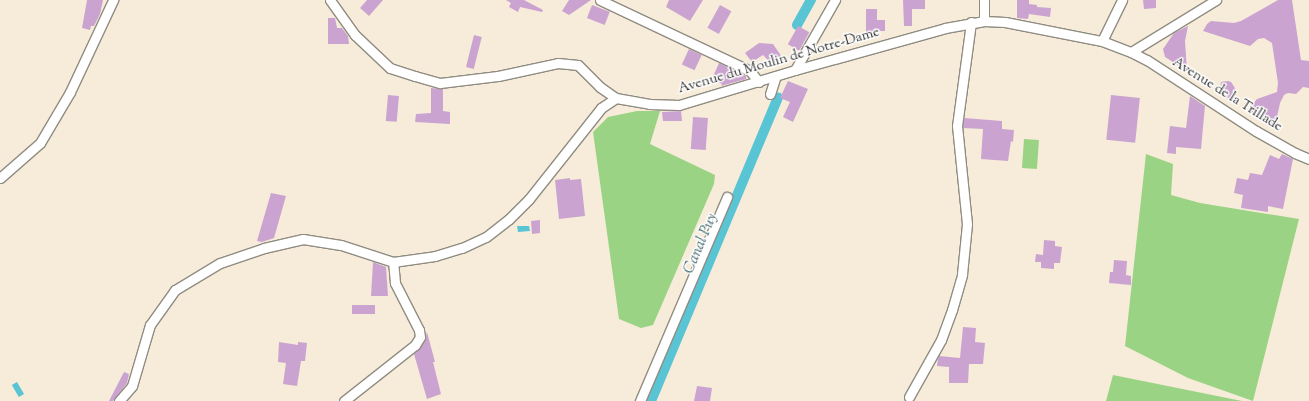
<!DOCTYPE html>
<html>
<head>
<meta charset="utf-8">
<style>
	body { margin:0 }
	#map { position:relative; width:1309px; height:401px; overflow:hidden; background:#f6ecd9; font-family:"Sorts Mill Goudy",serif }
	div>[style] { position:absolute }
	.green>* { inset:0; background:#9bd385; transform-origin:0 0 }
	.water>* { inset:0; background:#59c4d3; transform-origin:0 0 }
	.canal>* { height:10px; margin:-5px; padding:0 5px; transform-origin:5px; border-radius:5px; background:#59c4d3 }
	.building>* { inset:0; background:#cba3d0; transform-origin:0 0 }
	.roads { filter:drop-shadow(1px 0 #908c82) drop-shadow(-1px 0 #908c82) drop-shadow(0 1px #908c82) drop-shadow(0 -1px #908c82) }
	.minor>* { height:9px; margin:-4.5px; padding:0 4.5px; transform-origin:4.5px; border-radius:4.5px; background:#fff }
	span { translate:-50% -50%; white-space:nowrap; text-align:center; line-height:1.15; -webkit-text-stroke:3px #fff; paint-order:stroke }
	.street-label { font-size:14px; color:#2b2b2b }
	.water-label { font-size:15px; color:#3b6166; font-style:italic }
</style>
</head>
<body>
<div id="map">
	<div class="green">
		<i style="clip-path:polygon(637px 111px,660px 111px,650px 144px,715px 175px,714px 184px,653px 325px,641px 328px,619px 319px,593px 132px,608px 117px)"></i>
		<i style="left:1024px;top:139px;width:15px;height:29px;rotate:4deg"></i>
		<i style="clip-path:polygon(1146px 154px,1173px 164px,1171px 195px,1200px 203px,1299px 219px,1253px 401px,1188px 378px,1125px 346px)"></i>
		<i style="clip-path:polygon(1113px 375px,1242px 401px,1106px 401px)"></i>
	</div>
	<div class="water">
		<i style="clip-path:polygon(517px 226px,529px 226px,530px 231px,518px 232px)"></i>
		<i style="left:17px;top:382px;width:14px;height:6px;rotate:60deg"></i>
	</div>
	<div class="canal">
		<i style="left:797px;top:25px;width:29px;rotate:-61deg"></i>
		<i style="left:651px;top:401px;width:329px;rotate:-67.3deg"></i>
	</div>
	<div class="building">
		<i style="clip-path:polygon(87px 0,103px 0,100px 14px,94px 26px,91px 26px,90px 30px,82px 28px)"></i>
		<i style="clip-path:polygon(367px 0,383px 0,369px 16px,360px 8px)"></i>
		<i style="clip-path:polygon(506px 0,524px 0,543px 10px,542px 12px,520px 7px,518px 12px,509px 7px,511px 3px)"></i>
		<i style="clip-path:polygon(569px 0,591px 0,569px 15px,562px 11px)"></i>
		<i style="clip-path:polygon(669px 0,703px 0,690px 21px,666px 7px)"></i>
		<i style="clip-path:polygon(903px 0,925px 0,925px 9px,912px 9px,912px 26px,904px 26px)"></i>
		<i style="clip-path:polygon(1017px 0,1029px 0,1029px 4px,1037px 5px,1037px 7px,1051px 8px,1050px 17px,1029px 14px,1028px 19px,1017px 18px)"></i>
		<i style="clip-path:polygon(1143px 0,1156px 0,1156px 8px,1144px 9px)"></i>
		<i style="clip-path:polygon(1278px 0,1292px 0,1301px 60px,1309px 61px,1309px 88px,1303px 87px,1296px 94px,1288px 93px,1284px 95px,1280px 103px,1275px 126px,1248px 110px,1257px 99px,1277px 92px,1278px 83px,1272px 43px,1264px 38px,1258px 39px,1250px 46px,1203px 31px,1207px 24px,1211px 21px,1234px 23px,1241px 21px)"></i>
		<i style="left:592px;top:5px;width:19px;height:14px;rotate:21deg"></i>
		<i style="left:720px;top:5px;width:13px;height:26px;rotate:29deg"></i>
		<i style="clip-path:polygon(866px 9px,877px 9px,877px 20px,885px 20px,885px 31px,880px 31px,866px 37px)"></i>
		<i style="clip-path:polygon(328px 18px,335px 18px,337px 28px,342px 28px,348px 36px,349px 44px,328px 44px)"></i>
		<i style="left:798px;top:26px;width:13px;height:21px;rotate:29deg"></i>
		<i style="clip-path:polygon(1188px 26px,1185px 41px,1187px 71px,1165px 57px,1163px 49px,1174px 33px)"></i>
		<i style="left:474px;top:35px;width:8px;height:33px;rotate:14deg"></i>
		<i style="clip-path:polygon(759px 43px,773px 44px,784px 60px,774px 66px,763px 55px,752px 62px,745px 53px)"></i>
		<i style="left:689px;top:49px;width:14px;height:17px;rotate:25deg"></i>
		<i style="clip-path:polygon(719px 63px,746px 76px,746px 79px,721px 86px,722px 84px,712px 79px)"></i>
		<i style="clip-path:polygon(788px 81px,808px 89px,793px 122px,783px 117px,790px 102px,780px 98px)"></i>
		<i style="clip-path:polygon(1228px 81px,1231px 82px,1235px 88px,1230px 100px,1223px 95px,1220px 89px,1221px 82px)"></i>
		<i style="clip-path:polygon(431px 88px,443px 89px,443px 111px,450px 112px,450px 124px,415px 122px,416px 114px,431px 113px)"></i>
		<i style="left:388px;top:95px;width:11px;height:26px;rotate:5deg"></i>
		<i style="left:1111px;top:95px;width:29px;height:45px;rotate:6deg"></i>
		<i style="clip-path:polygon(1190px 96px,1205px 106px,1201px 149px,1176px 147px,1176px 154px,1167px 153px,1170px 126px,1186px 128px)"></i>
		<i style="clip-path:polygon(681px 111px,682px 121px,663px 121px,662px 112px)"></i>
		<i style="left:693px;top:117px;width:15px;height:32px;rotate:4deg"></i>
		<i style="clip-path:polygon(964px 118px,1002px 121px,1002px 129px,1014px 130px,1013px 142px,1011px 141px,1008px 161px,981px 159px,983px 129px,963px 128px)"></i>
		<i style="clip-path:polygon(1282px 154px,1293px 159px,1283px 209px,1268px 206px,1268px 212px,1241px 208px,1243px 195px,1234px 193px,1237px 178px,1248px 180px,1250px 173px,1262px 175px,1270px 155px,1279px 159px)"></i>
		<i style="clip-path:polygon(570px 178px,570px 180px,581px 179px,585px 216px,559px 219px,555px 180px)"></i>
		<i style="clip-path:polygon(271px 193px,286px 196px,274px 238px,262px 242px,257px 241px)"></i>
		<i style="clip-path:polygon(540px 220px,540px 233px,532px 234px,531px 221px)"></i>
		<i style="clip-path:polygon(1044px 240px,1055px 241px,1055px 246px,1062px 247px,1060px 263px,1054px 263px,1054px 269px,1041px 268px,1041px 262px,1035px 262px,1036px 254px,1043px 255px)"></i>
		<i style="clip-path:polygon(1114px 260px,1127px 261px,1126px 275px,1131px 276px,1131px 285px,1109px 283px,1110px 272px,1113px 272px)"></i>
		<i style="clip-path:polygon(373px 262px,386px 267px,388px 296px,371px 296px)"></i>
		<i style="left:352px;top:305px;width:23px;height:9px"></i>
		<i style="clip-path:polygon(963px 327px,976px 328px,975px 342px,985px 343px,983px 364px,969px 364px,968px 383px,949px 383px,949px 367px,937px 366px,938px 358px,939px 356px,960px 358px)"></i>
		<i style="clip-path:polygon(427px 332px,435px 362px,433px 362px,441px 394px,427px 399px,414px 354px,425px 340px)"></i>
		<i style="clip-path:polygon(279px 342px,298px 345px,298px 342px,307px 343px,305px 361px,301px 361px,297px 386px,283px 384px,286px 363px,278px 362px)"></i>
		<i style="clip-path:polygon(124px 372px,129px 374px,127px 383px,113px 401px,109px 401px)"></i>
		<i style="clip-path:polygon(697px 386px,712px 388px,710px 401px,694px 401px)"></i>
	</div>
	<div class="roads">
		<div class="minor">
			<i style="left:330px;top:0;width:43px;rotate:54.5deg"></i>
			<i style="left:355px;top:35px;width:48px;rotate:43.3deg"></i>
			<i style="left:390px;top:68px;width:26px;rotate:18deg"></i>
			<i style="left:415px;top:76px;width:26px;rotate:16deg"></i>
			<i style="left:440px;top:83px;width:58px;rotate:-6.9deg"></i>
			<i style="left:498px;top:76px;width:61px;rotate:-12.2deg"></i>
			<i style="left:558px;top:63px;width:20px;rotate:6deg"></i>
			<i style="left:578px;top:65px;width:31px;rotate:45deg"></i>
			<i style="left:600px;top:87px;width:19px;rotate:35deg"></i>
			<i style="left:616px;top:98px;width:34px;rotate:10deg"></i>
			<i style="left:649px;top:104px;width:30px;rotate:2deg"></i>
			<i style="left:679px;top:105px;width:121px;rotate:-16.8deg"></i>
			<i style="left:795px;top:70px;width:156px;rotate:-15.6deg"></i>
			<i style="left:945px;top:28px;width:40px;rotate:-10deg"></i>
			<i style="left:984px;top:21px;width:21px;rotate:3deg"></i>
			<i style="left:1005px;top:22px;width:99px;rotate:11.1deg"></i>
			<i style="left:1102px;top:41px;width:31px;rotate:21deg"></i>
			<i style="left:1131px;top:52px;width:18px;rotate:27deg"></i>
			<i style="left:1147px;top:60px;width:130px;rotate:33.1deg"></i>
			<i style="left:1256px;top:131px;width:45px;rotate:29.4deg"></i>
			<i style="left:1295px;top:153px;width:15px;rotate:23deg"></i>
			<i style="left:600px;top:0;width:166px;rotate:25.3deg"></i>
			<i style="left:750px;top:71px;width:14px;rotate:51deg"></i>
			<i style="left:984px;top:21px;width:21px;rotate:-90deg"></i>
			<i style="left:1102px;top:41px;width:46px;rotate:-64deg"></i>
			<i style="left:1131px;top:52px;width:100px;rotate:-31.5deg"></i>
			<i style="left:795px;top:70px;width:81px;rotate:-60.3deg"></i>
			<i style="left:770px;top:94px;width:19px;rotate:-72deg"></i>
			<i style="left:0;top:178px;width:53px;rotate:-41.2deg"></i>
			<i style="left:40px;top:143px;width:59px;rotate:-59.5deg"></i>
			<i style="left:70px;top:92px;width:102px;rotate:-64.9deg"></i>
			<i style="left:909px;top:397px;width:65px;rotate:-60.7deg"></i>
			<i style="left:941px;top:340px;width:32px;rotate:-70deg"></i>
			<i style="left:952px;top:310px;width:37px;rotate:-74deg"></i>
			<i style="left:962px;top:274px;width:50px;rotate:-84.3deg"></i>
			<i style="left:967px;top:224px;width:99px;rotate:-95.8deg"></i>
			<i style="left:957px;top:126px;width:105px;rotate:-82.3deg"></i>
			<i style="left:119px;top:401px;width:20px;rotate:-49deg"></i>
			<i style="left:132px;top:386px;width:64px;rotate:-73.6deg"></i>
			<i style="left:150px;top:325px;width:43px;rotate:-54.5deg"></i>
			<i style="left:175px;top:290px;width:52px;rotate:-31deg"></i>
			<i style="left:220px;top:263px;width:46px;rotate:-18.8deg"></i>
			<i style="left:264px;top:248px;width:40px;rotate:-13deg"></i>
			<i style="left:303px;top:239px;width:38px;rotate:9deg"></i>
			<i style="left:341px;top:245px;width:55px;rotate:18.1deg"></i>
			<i style="left:393px;top:262px;width:42px;rotate:-8.1deg"></i>
			<i style="left:435px;top:256px;width:28px;rotate:-17deg"></i>
			<i style="left:462px;top:248px;width:26px;rotate:-25deg"></i>
			<i style="left:486px;top:237px;width:29px;rotate:-38deg"></i>
			<i style="left:509px;top:219px;width:28px;rotate:-45deg"></i>
			<i style="left:529px;top:199px;width:116px;rotate:-51.6deg"></i>
			<i style="left:601px;top:108px;width:18px;rotate:-34deg"></i>
			<i style="left:344px;top:401px;width:90px;rotate:-38.3deg"></i>
			<i style="left:415px;top:345px;width:9px;rotate:-58deg"></i>
			<i style="left:420px;top:337px;width:7px;rotate:-98deg"></i>
			<i style="left:419px;top:330px;width:53px;rotate:-117.1deg"></i>
			<i style="left:395px;top:283px;width:21px;rotate:-95deg"></i>
			<i style="left:640px;top:401px;width:222px;rotate:-66.9deg"></i>
		</div>
	</div>
	<div class="street-label">
		<span style="left:779px;top:61px;rotate:-16deg">Avenue du Moulin de Notre-Dame</span>
		<span style="left:1227px;top:95px;rotate:32deg">Avenue de la Trillade</span>
	</div>
	<div class="water-label">
		<span style="left:701px;top:244px;rotate:-67deg">Canal Puy</span>
	</div>
</div>
</body>
</html>
